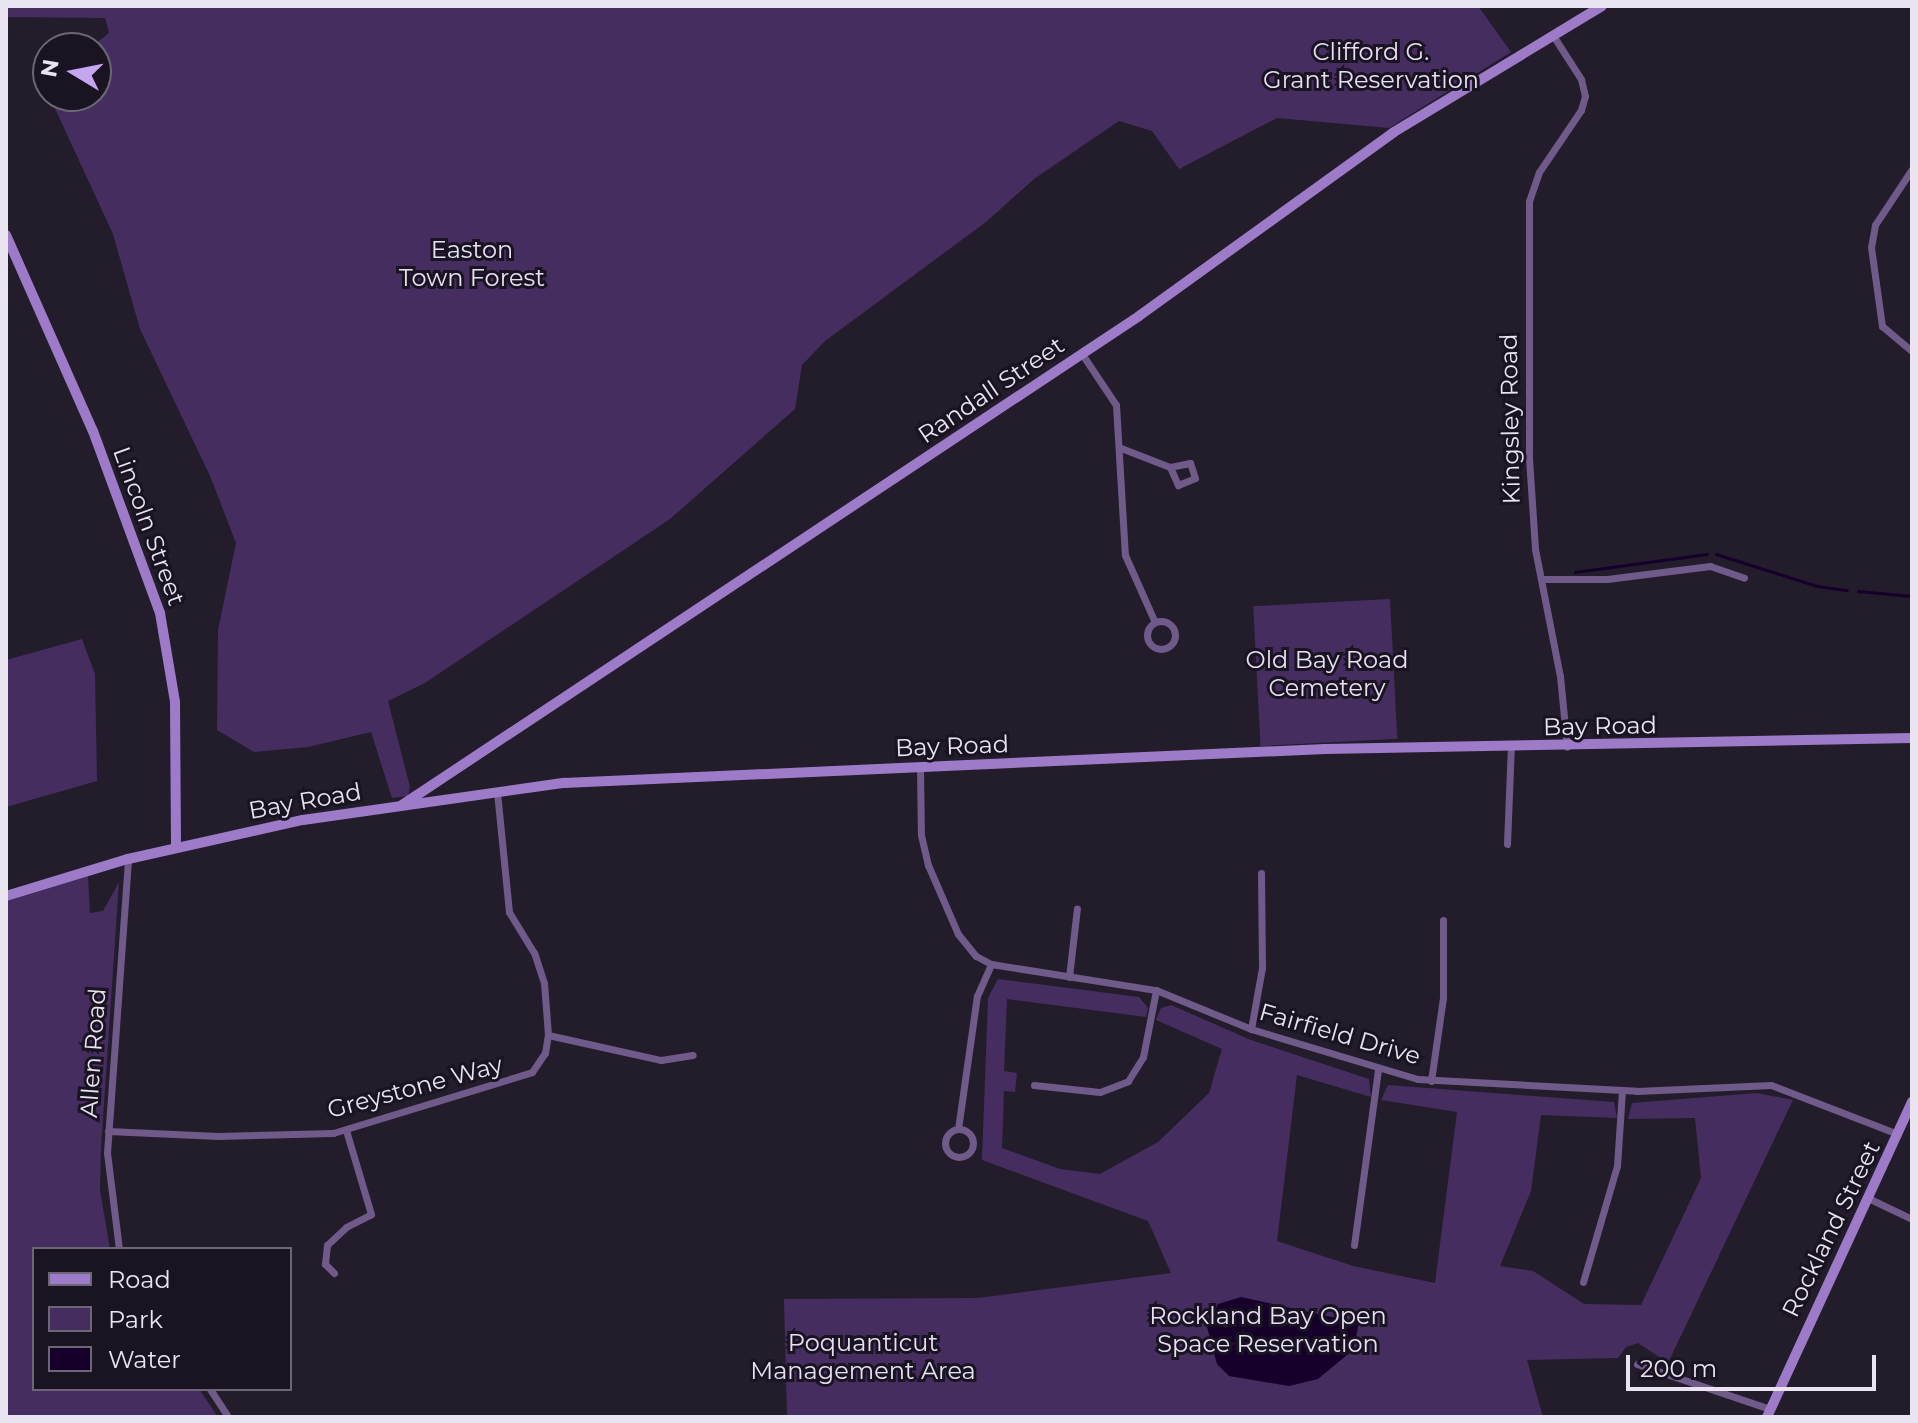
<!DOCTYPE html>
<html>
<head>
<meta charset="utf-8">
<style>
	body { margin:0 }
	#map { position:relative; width:1918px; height:1423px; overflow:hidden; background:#231c2b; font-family:Montserrat,sans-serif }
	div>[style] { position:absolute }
	.green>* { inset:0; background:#452d60; transform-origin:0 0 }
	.water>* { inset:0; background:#16002b }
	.stream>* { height:3px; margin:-1.5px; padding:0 1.5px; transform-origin:1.5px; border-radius:1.5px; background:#16002b }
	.street>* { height:7px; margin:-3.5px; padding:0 3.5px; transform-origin:3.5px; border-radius:3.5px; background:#6f5a8a }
	.street>.ring { margin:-3.5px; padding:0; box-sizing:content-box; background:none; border:7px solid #6f5a8a; border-radius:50% }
	.secondary>* { height:10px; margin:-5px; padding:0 5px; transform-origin:5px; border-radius:5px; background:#9d7bc8 }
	span { translate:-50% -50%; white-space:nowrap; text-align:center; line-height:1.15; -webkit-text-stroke:6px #191322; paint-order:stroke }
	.park-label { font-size:24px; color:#e7dff3 }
	.street-label { font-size:24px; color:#e9e4ef }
	.frame { position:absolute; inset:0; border:8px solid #e9e4ef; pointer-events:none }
	.legend { position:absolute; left:32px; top:1247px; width:260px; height:144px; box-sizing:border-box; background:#191322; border:2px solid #6c6774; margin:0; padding:10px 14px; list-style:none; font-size:24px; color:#e9e4ef }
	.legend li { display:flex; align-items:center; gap:16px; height:40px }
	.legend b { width:40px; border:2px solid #6c6774 }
	.north { position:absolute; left:32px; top:32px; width:80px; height:80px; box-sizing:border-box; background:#191322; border:2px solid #6c6774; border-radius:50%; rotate:280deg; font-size:22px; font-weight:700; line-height:32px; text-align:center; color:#e9e4ef }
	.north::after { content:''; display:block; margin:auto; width:28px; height:36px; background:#c6a6f0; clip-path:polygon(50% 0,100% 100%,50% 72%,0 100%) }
	.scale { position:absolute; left:1626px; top:1355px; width:250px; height:36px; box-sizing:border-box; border:4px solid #e9e4ef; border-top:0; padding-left:10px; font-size:24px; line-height:28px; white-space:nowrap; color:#e9e4ef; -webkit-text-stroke:6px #191322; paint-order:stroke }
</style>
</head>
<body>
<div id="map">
	<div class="green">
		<i style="clip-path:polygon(6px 6px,1478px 6px,1511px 52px,1389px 128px,1277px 118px,1179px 169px,1152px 131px,1119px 121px,1034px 179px,986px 222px,825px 341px,802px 365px,795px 409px,670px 519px,425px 683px,388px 701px,410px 787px,408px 796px,392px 798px,371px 732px,308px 747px,254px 752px,217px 730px,218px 630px,236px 543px,210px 476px,140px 329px,113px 234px,52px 102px,55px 96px,96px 96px,96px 48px,90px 48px,109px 33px,105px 18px,6px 17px)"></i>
		<i style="left:1390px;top:599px;width:140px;height:137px;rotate:87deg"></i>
		<i style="clip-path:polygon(82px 639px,95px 674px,97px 781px,6px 807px,6px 660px)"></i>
		<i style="clip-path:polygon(88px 876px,90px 913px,103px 911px,119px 882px,101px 1148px,100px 1190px,110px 1249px,34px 1249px,34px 1389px,199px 1389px,218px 1417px,6px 1417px,6px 901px)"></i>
		<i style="clip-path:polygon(998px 979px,1139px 997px,1148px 1008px,1146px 1017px,1007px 999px,1004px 1071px,1017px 1073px,1015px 1092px,1004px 1091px,1002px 1148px,1060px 1169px,1100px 1174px,1158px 1142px,1209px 1093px,1222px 1049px,1156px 1020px,1161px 1008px,1171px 1005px,1251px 1040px,1369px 1079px,1371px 1097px,1297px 1075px,1277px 1241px,1353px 1266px,1435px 1283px,1457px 1112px,1381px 1100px,1388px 1085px,1614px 1102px,1617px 1118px,1541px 1115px,1531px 1191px,1500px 1266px,1533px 1271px,1584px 1304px,1641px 1305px,1701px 1178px,1695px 1118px,1628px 1119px,1632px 1103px,1757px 1093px,1793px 1100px,1668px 1363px,1638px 1343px,1626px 1347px,1618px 1358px,1527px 1360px,1543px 1417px,787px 1417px,784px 1299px,978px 1298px,1171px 1273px,1148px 1221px,982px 1160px,988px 998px)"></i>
	</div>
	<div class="water">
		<i style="clip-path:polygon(1241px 1297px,1359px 1323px,1353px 1350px,1318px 1379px,1289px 1386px,1229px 1376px,1217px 1364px,1207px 1327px,1218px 1304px)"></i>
	</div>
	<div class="stream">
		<i style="left:1716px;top:554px;width:106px;rotate:17.6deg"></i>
		<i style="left:1817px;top:586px;width:30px;rotate:8deg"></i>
		<i style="left:1575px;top:572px;width:133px;rotate:-7.8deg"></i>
		<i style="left:1858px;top:591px;width:54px;rotate:5.3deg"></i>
	</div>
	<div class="street">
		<i style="left:1554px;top:37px;width:50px;rotate:57.3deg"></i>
		<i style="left:1581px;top:79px;width:17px;rotate:77deg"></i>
		<i style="left:1585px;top:96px;width:15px;rotate:106deg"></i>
		<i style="left:1581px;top:110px;width:75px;rotate:124.1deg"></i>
		<i style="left:1539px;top:172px;width:31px;rotate:109deg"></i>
		<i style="left:1529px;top:201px;width:257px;rotate:90deg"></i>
		<i style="left:1529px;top:458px;width:91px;rotate:86.2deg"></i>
		<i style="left:1535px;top:549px;width:129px;rotate:78.9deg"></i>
		<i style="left:1560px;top:676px;width:71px;rotate:84.4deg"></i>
		<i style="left:1912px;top:169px;width:67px;rotate:123.5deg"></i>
		<i style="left:1875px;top:225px;width:22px;rotate:100deg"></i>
		<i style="left:1871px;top:247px;width:80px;rotate:82.1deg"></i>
		<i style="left:1882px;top:326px;width:39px;rotate:40deg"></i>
		<i style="left:1082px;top:354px;width:61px;rotate:56.3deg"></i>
		<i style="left:1116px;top:405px;width:150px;rotate:86.6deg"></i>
		<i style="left:1125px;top:555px;width:71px;rotate:66deg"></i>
		<i style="left:1121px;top:448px;width:53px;rotate:21.2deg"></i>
		<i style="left:1170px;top:467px;width:20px;rotate:66deg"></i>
		<i style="left:1178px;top:485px;width:18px;rotate:-22deg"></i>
		<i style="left:1195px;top:478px;width:16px;rotate:-108deg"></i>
		<i style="left:1190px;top:463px;width:20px;rotate:169deg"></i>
		<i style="left:1541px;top:579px;width:66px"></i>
		<i style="left:1607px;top:579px;width:104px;rotate:-7.2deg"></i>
		<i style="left:1710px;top:566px;width:36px;rotate:19deg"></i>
		<i class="ring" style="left:1147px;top:621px;width:21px;height:21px"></i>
		<i style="left:920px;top:767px;width:68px;rotate:89.2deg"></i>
		<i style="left:921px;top:835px;width:31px;rotate:77deg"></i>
		<i style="left:928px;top:865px;width:75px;rotate:66.5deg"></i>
		<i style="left:958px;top:934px;width:28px;rotate:51deg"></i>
		<i style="left:976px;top:956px;width:17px;rotate:28deg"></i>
		<i style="left:991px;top:964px;width:167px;rotate:9deg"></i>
		<i style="left:1156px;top:990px;width:103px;rotate:22.3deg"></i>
		<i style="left:1251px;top:1029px;width:174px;rotate:16.7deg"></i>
		<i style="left:1418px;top:1079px;width:219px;rotate:3.1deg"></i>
		<i style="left:1637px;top:1091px;width:134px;rotate:-2.6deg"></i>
		<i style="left:1771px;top:1085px;width:136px;rotate:21.1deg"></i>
		<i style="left:1507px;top:844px;width:98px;rotate:-87.7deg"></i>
		<i style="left:1069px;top:977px;width:69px;rotate:-83.4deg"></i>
		<i style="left:1251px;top:1029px;width:62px;rotate:-79.8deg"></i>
		<i style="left:1262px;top:968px;width:95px;rotate:-90.6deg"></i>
		<i style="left:548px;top:1035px;width:116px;rotate:12.5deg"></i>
		<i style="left:661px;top:1060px;width:32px;rotate:-9deg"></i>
		<i style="left:1431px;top:1081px;width:84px;rotate:-81.8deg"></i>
		<i style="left:1443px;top:998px;width:78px;rotate:-90deg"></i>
		<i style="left:1034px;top:1085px;width:66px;rotate:6.1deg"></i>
		<i style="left:1100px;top:1092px;width:30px;rotate:-21deg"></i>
		<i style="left:1128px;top:1081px;width:28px;rotate:-58deg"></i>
		<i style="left:1143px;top:1057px;width:68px;rotate:-79deg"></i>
		<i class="ring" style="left:945px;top:1129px;width:21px;height:21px"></i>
		<i style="left:958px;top:1129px;width:134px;rotate:-81.9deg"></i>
		<i style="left:977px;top:996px;width:35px;rotate:-66deg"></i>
		<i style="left:108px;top:1131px;width:110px;rotate:2.6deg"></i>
		<i style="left:218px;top:1136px;width:115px;rotate:-1.5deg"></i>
		<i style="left:333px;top:1133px;width:208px;rotate:-17deg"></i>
		<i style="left:532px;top:1072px;width:23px;rotate:-56deg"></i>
		<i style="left:545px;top:1053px;width:18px;rotate:-81deg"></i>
		<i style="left:548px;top:1035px;width:52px;rotate:-94.4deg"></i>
		<i style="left:544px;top:983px;width:32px;rotate:-108deg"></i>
		<i style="left:534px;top:953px;width:48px;rotate:-121.4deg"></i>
		<i style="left:509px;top:912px;width:121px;rotate:-95.7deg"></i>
		<i style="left:1868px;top:1198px;width:49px;rotate:25.5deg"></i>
		<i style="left:1354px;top:1245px;width:178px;rotate:-82.2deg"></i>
		<i style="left:119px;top:1249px;width:97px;rotate:-97.1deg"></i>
		<i style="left:107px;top:1153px;width:295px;rotate:-85.9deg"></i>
		<i style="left:334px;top:1273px;width:13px;rotate:-135deg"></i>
		<i style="left:325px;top:1264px;width:19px;rotate:-84deg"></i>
		<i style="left:327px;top:1245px;width:26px;rotate:-43deg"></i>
		<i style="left:346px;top:1227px;width:28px;rotate:-27deg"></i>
		<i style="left:371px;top:1214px;width:88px;rotate:-106.6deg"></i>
		<i style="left:1583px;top:1282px;width:121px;rotate:-73.7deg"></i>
		<i style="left:1617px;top:1166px;width:76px;rotate:-86.2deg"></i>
		<i style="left:1637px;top:1364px;width:140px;rotate:18.7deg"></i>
		<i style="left:210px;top:1389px;width:33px;rotate:57deg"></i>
	</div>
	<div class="secondary">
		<i style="left:6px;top:235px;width:214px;rotate:66.1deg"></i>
		<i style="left:93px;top:431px;width:194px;rotate:69.8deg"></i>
		<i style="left:160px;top:613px;width:90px;rotate:80.4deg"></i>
		<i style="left:175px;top:702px;width:146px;rotate:89.6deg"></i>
		<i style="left:402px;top:805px;width:884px;rotate:-33.56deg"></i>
		<i style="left:1139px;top:316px;width:314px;rotate:-35.8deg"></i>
		<i style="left:1394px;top:132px;width:243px;rotate:-31.2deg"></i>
		<i style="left:6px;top:896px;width:127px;rotate:-16.9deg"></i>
		<i style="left:128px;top:859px;width:179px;rotate:-12.6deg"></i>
		<i style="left:303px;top:820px;width:264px;rotate:-8.1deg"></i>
		<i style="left:564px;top:783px;width:762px;rotate:-2.56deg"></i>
		<i style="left:1325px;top:749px;width:587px;rotate:-1.07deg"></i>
		<i style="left:1767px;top:1417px;width:347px;rotate:-65.3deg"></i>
	</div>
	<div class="park-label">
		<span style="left:1371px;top:66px">Clifford G.<br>Grant Reservation</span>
		<span style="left:472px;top:264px">Easton<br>Town Forest</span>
		<span style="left:1327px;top:674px">Old Bay Road<br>Cemetery</span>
		<span style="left:1268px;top:1330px">Rockland Bay Open<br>Space Reservation</span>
		<span style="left:863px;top:1357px">Poquanticut<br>Management Area</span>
	</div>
	<div class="street-label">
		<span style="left:991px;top:390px;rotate:-34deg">Randall Street</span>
		<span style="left:1510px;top:419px;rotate:-91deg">Kingsley Road</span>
		<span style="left:149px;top:526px;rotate:70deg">Lincoln Street</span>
		<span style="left:1600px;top:726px;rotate:-1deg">Bay Road</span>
		<span style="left:952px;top:746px;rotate:-2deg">Bay Road</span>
		<span style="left:305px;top:801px;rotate:-10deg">Bay Road</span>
		<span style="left:1340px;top:1034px;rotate:16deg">Fairfield Drive</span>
		<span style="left:93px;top:1053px;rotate:-86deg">Allen Road</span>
		<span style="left:415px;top:1087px;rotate:-15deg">Greystone Way</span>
		<span style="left:1831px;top:1229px;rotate:-64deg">Rockland Street</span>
	</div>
	<div class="frame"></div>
	<ul class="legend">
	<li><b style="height:10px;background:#9d7bc8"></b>Road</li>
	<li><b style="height:22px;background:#452d60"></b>Park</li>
	<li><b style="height:22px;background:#16002b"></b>Water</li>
	</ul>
	<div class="north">N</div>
	<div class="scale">200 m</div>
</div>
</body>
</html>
